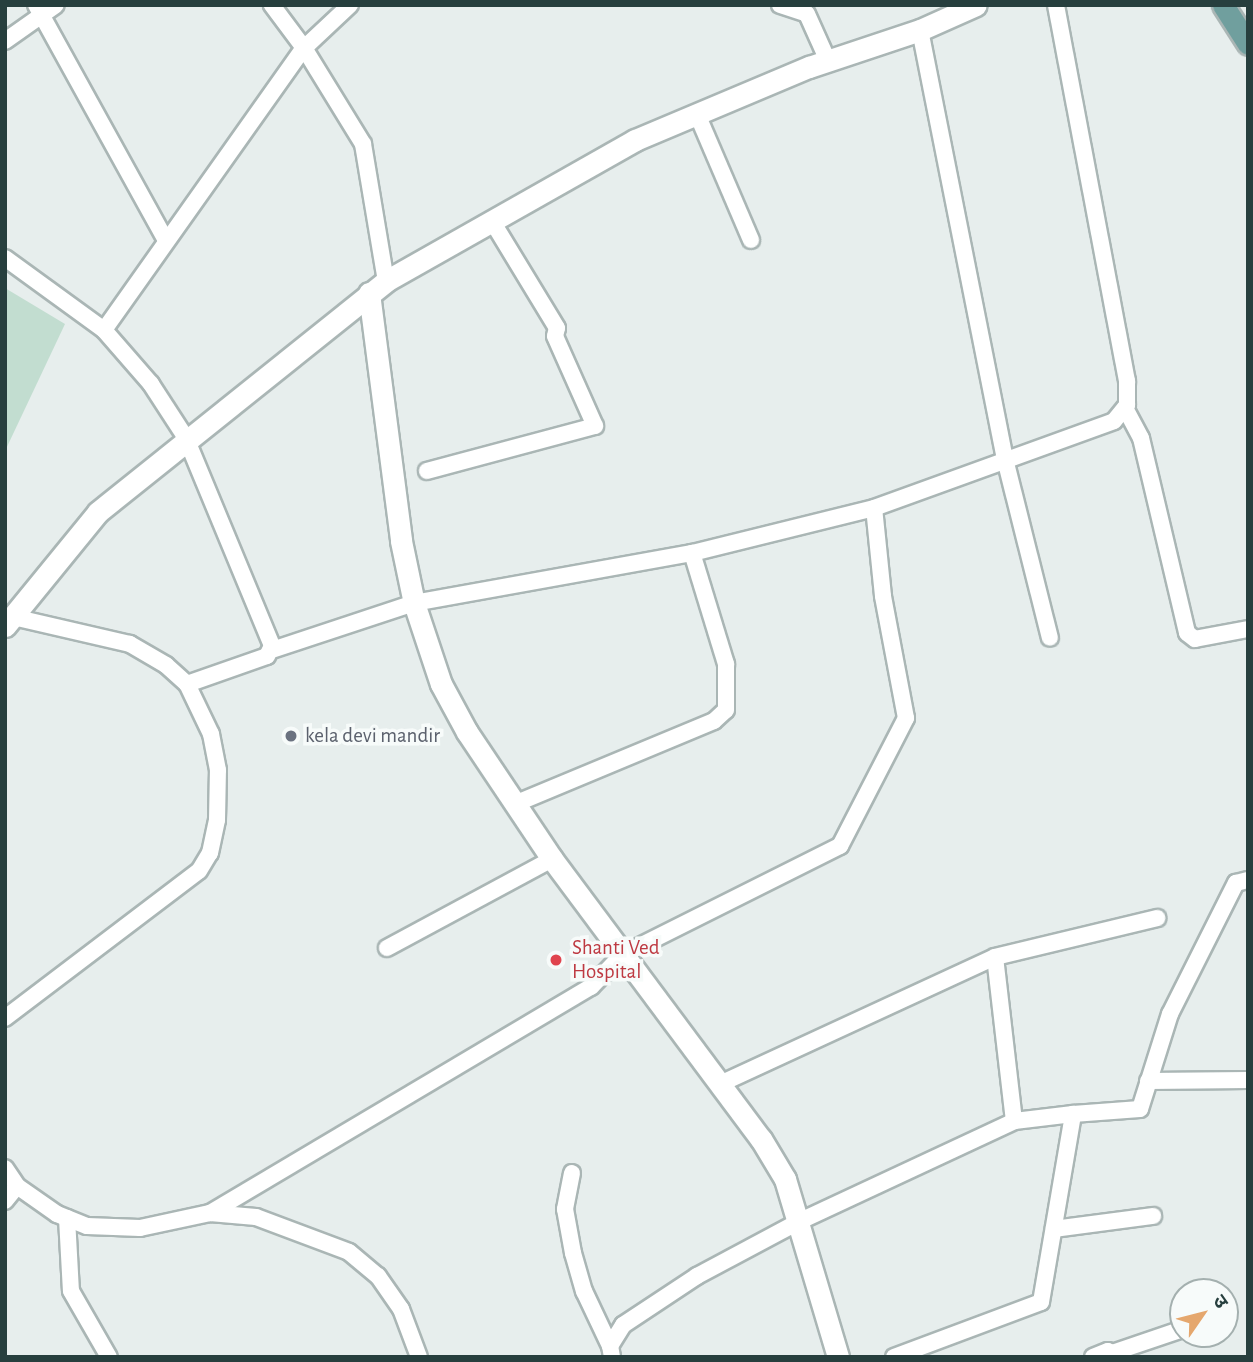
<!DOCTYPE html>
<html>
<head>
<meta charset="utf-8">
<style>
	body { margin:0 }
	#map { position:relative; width:1253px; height:1362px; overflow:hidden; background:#e7eeed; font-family:"Alegreya Sans","Noto Sans Devanagari",sans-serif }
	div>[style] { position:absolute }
	.green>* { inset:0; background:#c2ddd0 }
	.roads { filter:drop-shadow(2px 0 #aab6b5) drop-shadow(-2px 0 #aab6b5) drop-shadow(0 2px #aab6b5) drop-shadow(0 -2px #aab6b5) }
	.street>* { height:16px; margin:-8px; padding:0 8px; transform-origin:8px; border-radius:8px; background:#fff }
	.secondary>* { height:21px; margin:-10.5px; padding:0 10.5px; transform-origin:10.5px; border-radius:10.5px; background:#fff }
	.primary>* { height:21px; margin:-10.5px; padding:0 10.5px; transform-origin:10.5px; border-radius:10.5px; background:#709f9e }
	.dots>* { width:19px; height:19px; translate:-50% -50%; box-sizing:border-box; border:4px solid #f7fbfa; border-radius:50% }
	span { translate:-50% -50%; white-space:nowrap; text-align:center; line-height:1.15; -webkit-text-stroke:7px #f7fbfa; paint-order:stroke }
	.worship-label { font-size:21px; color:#5b616d }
	.left { translate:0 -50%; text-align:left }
	.health-label { font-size:21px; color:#be3a42 }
	.frame { position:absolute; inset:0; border:7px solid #273f3e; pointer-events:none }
	.north { position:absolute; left:1169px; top:1278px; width:70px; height:70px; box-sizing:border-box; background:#f7fbfa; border:2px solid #a4b0af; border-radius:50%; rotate:55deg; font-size:19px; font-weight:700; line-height:28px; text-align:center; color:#273f3e }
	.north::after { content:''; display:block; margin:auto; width:24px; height:32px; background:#e5a76d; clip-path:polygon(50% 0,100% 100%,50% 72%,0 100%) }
</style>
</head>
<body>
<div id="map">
	<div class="green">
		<i style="clip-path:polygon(5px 288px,65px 324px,5px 451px)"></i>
	</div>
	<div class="roads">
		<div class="street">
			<i style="left:36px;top:5px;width:267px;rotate:61.1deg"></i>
			<i style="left:350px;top:5px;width:63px;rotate:136.9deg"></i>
			<i style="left:304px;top:48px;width:113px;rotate:58.4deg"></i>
			<i style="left:363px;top:144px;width:139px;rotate:80.5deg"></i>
			<i style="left:780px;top:5px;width:28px;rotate:18deg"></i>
			<i style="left:807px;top:14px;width:51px;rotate:65.9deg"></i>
			<i style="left:920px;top:30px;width:441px;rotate:78.8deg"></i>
			<i style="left:1006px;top:463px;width:180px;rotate:75.9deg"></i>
			<i style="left:5px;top:41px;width:62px;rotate:-35.2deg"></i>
			<i style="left:697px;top:114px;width:137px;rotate:66.8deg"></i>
			<i style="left:5px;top:258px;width:122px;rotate:36deg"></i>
			<i style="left:104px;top:330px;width:72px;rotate:49deg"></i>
			<i style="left:151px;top:384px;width:64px;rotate:57.1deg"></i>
			<i style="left:186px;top:438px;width:225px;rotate:67.5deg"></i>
			<i style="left:272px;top:646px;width:11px;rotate:117deg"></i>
			<i style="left:267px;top:656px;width:85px;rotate:160.7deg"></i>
			<i style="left:104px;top:330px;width:346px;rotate:-54.7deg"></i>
			<i style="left:304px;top:48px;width:54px;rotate:-126.7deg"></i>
			<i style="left:1125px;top:408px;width:34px;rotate:62deg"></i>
			<i style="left:1141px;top:438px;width:200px;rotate:76.7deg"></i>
			<i style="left:1187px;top:633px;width:10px;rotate:37deg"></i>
			<i style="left:1195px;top:639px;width:54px;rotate:-10.7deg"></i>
			<i style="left:427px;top:471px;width:174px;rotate:-15deg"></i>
			<i style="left:595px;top:426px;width:98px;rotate:-114deg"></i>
			<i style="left:555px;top:336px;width:8px;rotate:-76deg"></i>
			<i style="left:557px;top:328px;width:125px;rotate:-121.3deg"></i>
			<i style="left:272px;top:650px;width:150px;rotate:-18.3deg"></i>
			<i style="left:414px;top:603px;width:282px;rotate:-10.2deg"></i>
			<i style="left:692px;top:553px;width:187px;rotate:-13.9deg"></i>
			<i style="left:874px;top:508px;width:255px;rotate:-19.9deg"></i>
			<i style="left:1114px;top:421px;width:21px;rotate:-51deg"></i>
			<i style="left:1127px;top:405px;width:24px;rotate:-90deg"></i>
			<i style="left:1127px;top:381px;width:383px;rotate:-100.7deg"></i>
			<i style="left:517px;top:803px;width:213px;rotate:-22.6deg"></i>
			<i style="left:714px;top:721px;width:16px;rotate:-43deg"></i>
			<i style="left:726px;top:710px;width:46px;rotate:-90deg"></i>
			<i style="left:726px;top:664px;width:116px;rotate:-107deg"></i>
			<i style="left:387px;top:948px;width:187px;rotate:-28.3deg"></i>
			<i style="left:995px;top:957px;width:167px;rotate:-13.5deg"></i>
			<i style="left:5px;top:1018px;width:243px;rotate:-37.2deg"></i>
			<i style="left:199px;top:871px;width:21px;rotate:-59deg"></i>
			<i style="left:210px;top:853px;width:34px;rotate:-78deg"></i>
			<i style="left:217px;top:820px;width:50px;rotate:-88.9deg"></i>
			<i style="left:218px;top:770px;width:37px;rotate:-101deg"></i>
			<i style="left:211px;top:734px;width:55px;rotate:-115.6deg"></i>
			<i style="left:187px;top:684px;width:28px;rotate:-138deg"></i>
			<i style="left:166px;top:665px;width:42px;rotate:-149.7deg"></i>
			<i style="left:130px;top:644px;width:120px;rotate:-167deg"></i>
			<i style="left:1148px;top:1081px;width:100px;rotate:-0.6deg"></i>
			<i style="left:1073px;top:1114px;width:67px;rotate:-4.3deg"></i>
			<i style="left:1140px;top:1109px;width:100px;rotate:-72.5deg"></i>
			<i style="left:1170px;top:1014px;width:147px;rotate:-63.3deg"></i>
			<i style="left:1236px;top:883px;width:12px;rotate:-14deg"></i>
			<i style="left:5px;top:1168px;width:22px;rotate:56deg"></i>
			<i style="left:17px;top:1186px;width:49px;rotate:35deg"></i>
			<i style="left:57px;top:1214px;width:32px;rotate:22deg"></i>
			<i style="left:87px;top:1226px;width:53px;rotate:2.2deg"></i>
			<i style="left:140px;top:1228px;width:72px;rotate:-12.1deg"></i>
			<i style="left:210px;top:1213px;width:46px;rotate:5deg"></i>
			<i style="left:256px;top:1217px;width:99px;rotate:20.6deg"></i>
			<i style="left:349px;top:1252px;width:38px;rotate:40deg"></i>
			<i style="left:378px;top:1276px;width:40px;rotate:55.1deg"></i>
			<i style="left:401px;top:1309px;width:51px;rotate:69.4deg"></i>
			<i style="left:572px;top:1173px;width:37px;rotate:101deg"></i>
			<i style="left:565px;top:1209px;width:45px;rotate:79.7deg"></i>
			<i style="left:573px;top:1253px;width:40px;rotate:74deg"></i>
			<i style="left:584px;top:1291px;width:61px;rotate:64.7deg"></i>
			<i style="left:5px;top:1201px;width:19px;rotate:-51deg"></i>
			<i style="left:210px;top:1213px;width:443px;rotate:-30.7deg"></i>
			<i style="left:591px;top:987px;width:45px;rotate:-45.9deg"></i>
			<i style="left:622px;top:955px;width:244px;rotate:-26.6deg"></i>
			<i style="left:840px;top:846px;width:144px;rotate:-62.7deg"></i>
			<i style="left:906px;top:718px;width:124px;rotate:-100.7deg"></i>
			<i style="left:883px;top:596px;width:88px;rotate:-95.8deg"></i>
			<i style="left:67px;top:1218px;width:73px;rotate:86.9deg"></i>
			<i style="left:71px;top:1291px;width:76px;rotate:60.1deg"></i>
			<i style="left:1054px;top:1229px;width:100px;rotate:-7.5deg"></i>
			<i style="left:1115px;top:1352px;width:72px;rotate:-18.7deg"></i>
			<i style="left:612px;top:1357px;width:11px;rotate:-100deg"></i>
			<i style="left:610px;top:1346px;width:25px;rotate:-58deg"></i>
			<i style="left:623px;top:1325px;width:89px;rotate:-33.5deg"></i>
			<i style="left:697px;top:1276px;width:117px;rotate:-28.1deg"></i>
			<i style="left:800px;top:1221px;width:236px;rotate:-25deg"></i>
			<i style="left:1014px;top:1121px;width:165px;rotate:-96.6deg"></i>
			<i style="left:995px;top:957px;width:303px;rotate:155.2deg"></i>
			<i style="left:894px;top:1357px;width:157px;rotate:-20.5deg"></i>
			<i style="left:1041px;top:1302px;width:191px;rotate:-80.3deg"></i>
			<i style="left:1073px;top:1114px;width:59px;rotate:173.2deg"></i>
			<i style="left:1093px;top:1357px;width:16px;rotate:-22deg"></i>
			<i style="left:1108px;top:1351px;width:13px;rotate:29deg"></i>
		</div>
		<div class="secondary">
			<i style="left:369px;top:293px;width:250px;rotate:82.6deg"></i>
			<i style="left:401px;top:541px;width:63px;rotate:78.2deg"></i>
			<i style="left:414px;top:603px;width:85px;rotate:71.6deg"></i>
			<i style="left:441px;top:684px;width:55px;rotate:61.6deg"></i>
			<i style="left:467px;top:732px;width:153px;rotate:56.2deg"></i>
			<i style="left:552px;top:859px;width:349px;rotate:53.3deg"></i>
			<i style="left:761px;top:1139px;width:47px;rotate:59deg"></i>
			<i style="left:785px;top:1179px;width:186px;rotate:73.4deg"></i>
			<i style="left:5px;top:626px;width:147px;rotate:-50.8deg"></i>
			<i style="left:98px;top:512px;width:369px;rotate:-38.7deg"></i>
			<i style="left:386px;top:281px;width:286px;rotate:-29.5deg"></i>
			<i style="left:635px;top:140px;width:189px;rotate:-22.8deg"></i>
			<i style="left:809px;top:67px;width:117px;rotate:-18.4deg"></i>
			<i style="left:920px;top:30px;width:61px;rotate:-24.1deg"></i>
		</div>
		<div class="primary">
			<i style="left:1223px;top:5px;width:46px;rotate:57.3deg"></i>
		</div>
	</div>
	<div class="dots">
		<i style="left:291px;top:736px;background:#6b7280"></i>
		<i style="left:556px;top:960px;background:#e0444e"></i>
	</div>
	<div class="worship-label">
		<span class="left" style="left:305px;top:736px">kela devi mandir</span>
	</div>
	<div class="health-label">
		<span class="left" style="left:572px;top:960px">Shanti Ved<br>Hospital</span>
	</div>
	<div class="frame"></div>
	<div class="north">उ</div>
</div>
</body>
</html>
